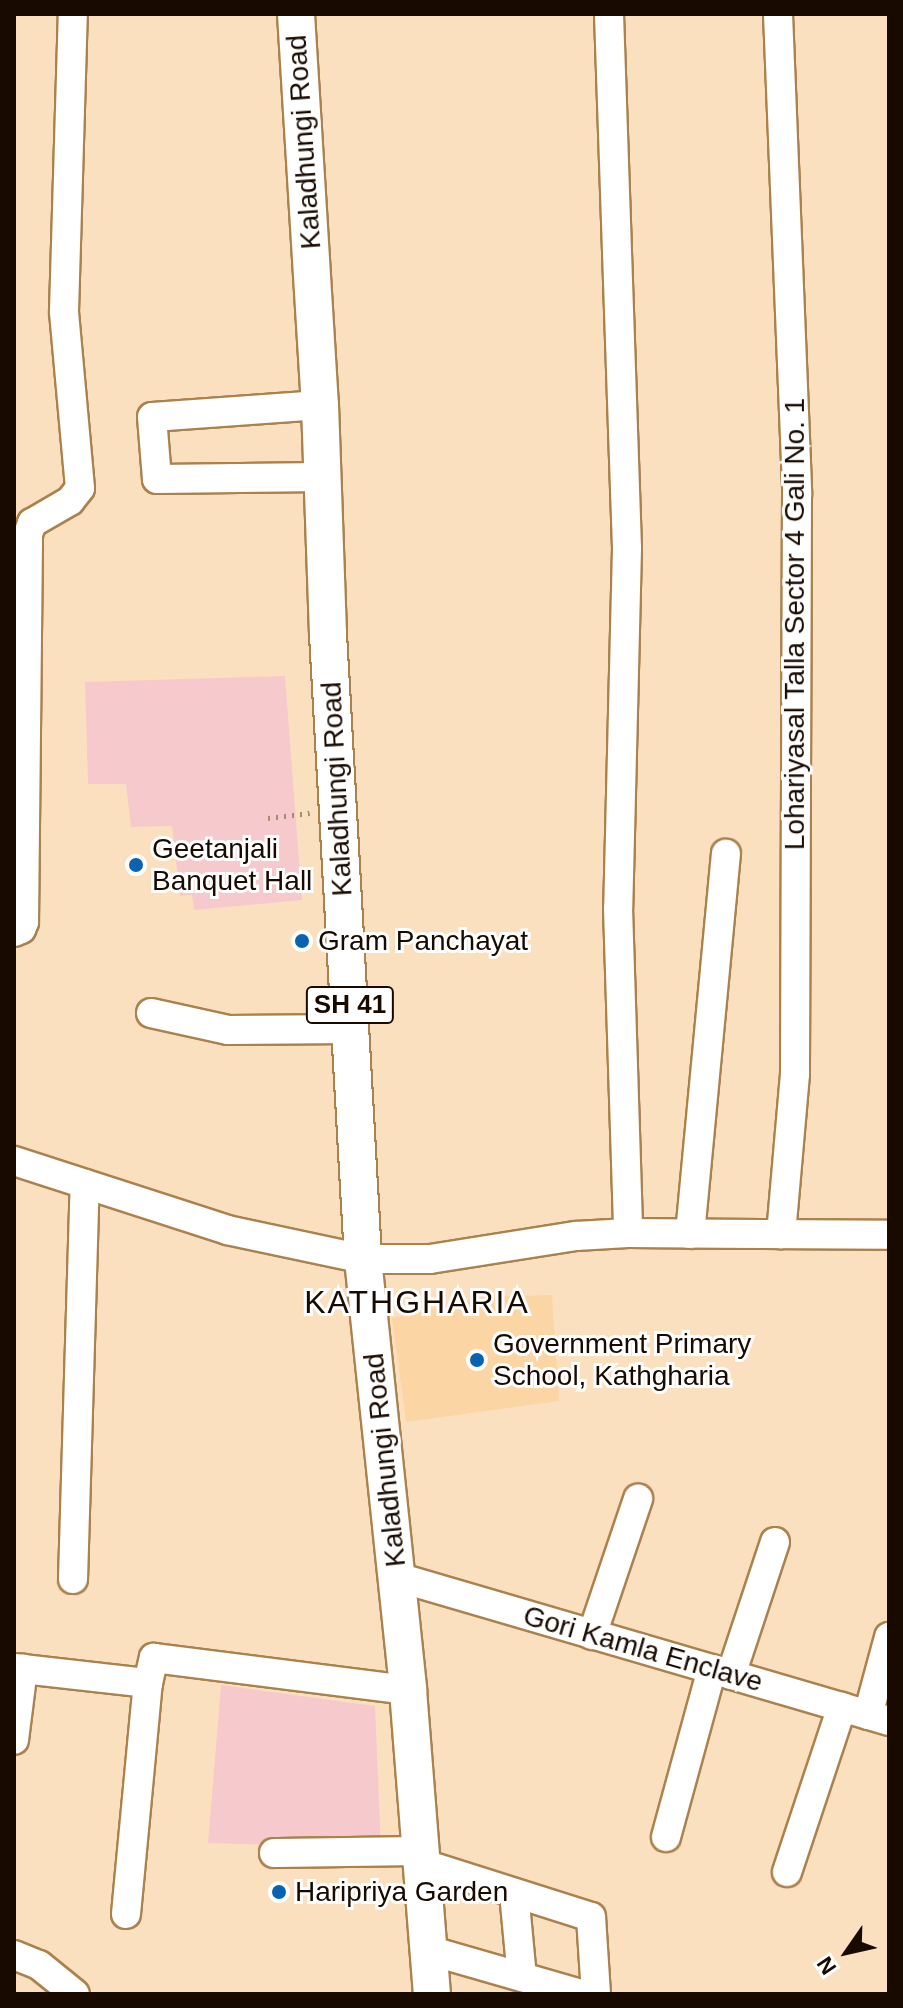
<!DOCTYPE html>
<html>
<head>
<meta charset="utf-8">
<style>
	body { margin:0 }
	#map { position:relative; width:903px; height:2008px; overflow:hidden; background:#fbe0c0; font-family:Arial,sans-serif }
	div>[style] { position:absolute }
	.built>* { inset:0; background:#fcd5a4 }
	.green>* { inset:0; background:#f6c9cd }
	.path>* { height:5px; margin-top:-2.5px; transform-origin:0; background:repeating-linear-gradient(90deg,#a28c74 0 2px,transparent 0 8px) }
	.roads { filter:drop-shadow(2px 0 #ab824e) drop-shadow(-2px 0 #ab824e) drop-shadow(0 2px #ab824e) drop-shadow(0 -2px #ab824e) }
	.minor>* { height:28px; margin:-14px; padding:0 14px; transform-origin:14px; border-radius:14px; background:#fff }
	.major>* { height:36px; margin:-18px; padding:0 18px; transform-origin:18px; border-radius:18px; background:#fff }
	.dots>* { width:22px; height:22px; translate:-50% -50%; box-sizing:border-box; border:4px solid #fff; border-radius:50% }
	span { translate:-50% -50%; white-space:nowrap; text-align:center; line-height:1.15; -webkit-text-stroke:6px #fff; paint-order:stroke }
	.shield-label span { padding:2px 6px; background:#fff; border:2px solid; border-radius:6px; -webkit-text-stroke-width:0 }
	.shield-label { font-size:26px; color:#190a00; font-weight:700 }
	.street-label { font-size:28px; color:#190a00 }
	.poi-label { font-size:28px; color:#190a00 }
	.left { translate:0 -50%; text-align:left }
	.quarter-label { font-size:32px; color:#190a00; letter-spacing:2px }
	.frame { position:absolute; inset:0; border:16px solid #190a00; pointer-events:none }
	.north { position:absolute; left:807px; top:1912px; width:80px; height:80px; -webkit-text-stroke:6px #fff; paint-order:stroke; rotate:236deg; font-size:22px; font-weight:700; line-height:32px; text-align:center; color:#190a00 }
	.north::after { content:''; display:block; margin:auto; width:28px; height:36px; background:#190a00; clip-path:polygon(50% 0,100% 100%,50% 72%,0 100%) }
</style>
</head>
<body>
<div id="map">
	<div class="built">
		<i style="clip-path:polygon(14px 212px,19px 883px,14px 883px)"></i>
		<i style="clip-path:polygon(552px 1295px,559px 1401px,406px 1422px,392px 1318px,484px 1297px)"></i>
	</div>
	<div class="green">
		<i style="clip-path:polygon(285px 676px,302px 900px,194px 910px,192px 895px,180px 896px,172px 826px,131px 827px,126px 784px,88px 784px,85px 682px)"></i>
		<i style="clip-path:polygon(221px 1685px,375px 1706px,381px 1848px,208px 1843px)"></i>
	</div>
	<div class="path">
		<i style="left:268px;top:818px;width:42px;rotate:-6.8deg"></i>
	</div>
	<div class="roads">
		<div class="minor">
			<i style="left:609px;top:14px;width:534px;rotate:88.07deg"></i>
			<i style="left:627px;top:548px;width:360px;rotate:91.4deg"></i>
			<i style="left:618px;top:908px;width:325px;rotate:88.2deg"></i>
			<i style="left:778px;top:14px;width:481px;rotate:87.7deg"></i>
			<i style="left:797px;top:495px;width:579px;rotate:90.2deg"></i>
			<i style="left:795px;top:1074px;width:161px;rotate:95deg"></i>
			<i style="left:320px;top:405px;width:168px;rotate:175.9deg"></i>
			<i style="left:152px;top:417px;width:62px;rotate:85.4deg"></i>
			<i style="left:157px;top:479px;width:165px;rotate:-0.7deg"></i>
			<i style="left:14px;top:932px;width:8px;rotate:-23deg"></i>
			<i style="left:21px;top:929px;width:8px;rotate:-67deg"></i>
			<i style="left:24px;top:922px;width:388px;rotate:-89.4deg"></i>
			<i style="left:28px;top:534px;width:12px;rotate:-70deg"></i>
			<i style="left:32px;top:523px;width:44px;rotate:-30.1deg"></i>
			<i style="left:70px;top:501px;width:16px;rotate:-52deg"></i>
			<i style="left:80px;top:488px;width:178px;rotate:-95.2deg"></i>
			<i style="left:64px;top:311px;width:297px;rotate:-88.3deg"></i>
			<i style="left:151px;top:1013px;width:79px;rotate:12.4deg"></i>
			<i style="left:228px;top:1030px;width:124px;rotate:-0.5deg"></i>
			<i style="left:14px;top:1161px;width:224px;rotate:17.9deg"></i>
			<i style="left:227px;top:1230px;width:139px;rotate:12deg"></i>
			<i style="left:363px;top:1259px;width:67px"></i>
			<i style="left:430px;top:1259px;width:148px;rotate:-9deg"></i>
			<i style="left:576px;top:1236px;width:52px;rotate:-3.3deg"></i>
			<i style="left:628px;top:1233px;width:261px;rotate:0.4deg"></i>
			<i style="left:690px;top:1234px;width:382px;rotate:-84.6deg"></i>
			<i style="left:397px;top:1577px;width:513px;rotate:16.31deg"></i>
			<i style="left:73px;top:1579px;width:395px;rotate:-88.3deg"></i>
			<i style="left:592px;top:1635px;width:144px;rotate:-71.3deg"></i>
			<i style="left:14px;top:1668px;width:135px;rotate:6.4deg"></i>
			<i style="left:731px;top:1675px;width:140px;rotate:-71.7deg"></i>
			<i style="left:868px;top:1715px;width:81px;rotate:-74.9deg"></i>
			<i style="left:14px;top:1740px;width:72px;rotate:-82.8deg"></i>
			<i style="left:666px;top:1837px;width:174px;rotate:-74.7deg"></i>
			<i style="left:274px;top:1853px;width:147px;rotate:-0.8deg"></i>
			<i style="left:421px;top:1863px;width:178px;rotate:17.6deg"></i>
			<i style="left:591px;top:1917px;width:77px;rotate:86.3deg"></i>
			<i style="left:787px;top:1872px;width:174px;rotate:-71.6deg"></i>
			<i style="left:514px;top:1893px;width:84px;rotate:84.6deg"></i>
			<i style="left:126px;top:1914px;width:232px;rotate:-84.6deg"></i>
			<i style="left:148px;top:1683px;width:26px;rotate:-77deg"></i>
			<i style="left:154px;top:1658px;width:256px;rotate:7.2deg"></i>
			<i style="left:428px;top:1950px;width:158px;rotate:16.1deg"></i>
			<i style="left:14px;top:1955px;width:27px;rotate:22deg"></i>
			<i style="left:39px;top:1965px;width:46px;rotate:38.9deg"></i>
		</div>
		<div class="major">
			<i style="left:296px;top:14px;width:392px;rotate:86.5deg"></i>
			<i style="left:320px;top:405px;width:229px;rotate:88deg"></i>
			<i style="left:328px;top:634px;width:626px;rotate:86.79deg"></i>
			<i style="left:363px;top:1259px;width:433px;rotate:84deg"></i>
			<i style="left:408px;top:1690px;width:305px;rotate:85.5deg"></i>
		</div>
	</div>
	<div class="dots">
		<i style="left:136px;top:865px;background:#0963b1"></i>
		<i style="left:302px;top:941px;background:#0963b1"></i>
		<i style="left:477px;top:1360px;background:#0963b1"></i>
		<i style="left:279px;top:1892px;background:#0963b1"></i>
	</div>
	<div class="shield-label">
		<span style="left:350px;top:1005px">SH 41</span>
	</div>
	<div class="street-label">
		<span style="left:304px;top:142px;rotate:-94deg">Kaladhungi Road</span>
		<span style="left:795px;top:624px;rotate:-90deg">Lohariyasal Talla Sector 4 Gali No. 1</span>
		<span style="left:337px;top:789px;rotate:-93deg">Kaladhungi Road</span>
		<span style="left:385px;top:1460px;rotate:-96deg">Kaladhungi Road</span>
		<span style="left:643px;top:1649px;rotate:16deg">Gori Kamla Enclave</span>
	</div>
	<div class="poi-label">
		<span class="left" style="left:152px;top:865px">Geetanjali<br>Banquet Hall</span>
		<span class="left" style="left:318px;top:941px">Gram Panchayat</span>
		<span class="left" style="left:493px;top:1360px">Government Primary<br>School, Kathgharia</span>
		<span class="left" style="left:295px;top:1892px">Haripriya Garden</span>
	</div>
	<div class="quarter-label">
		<span style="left:417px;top:1302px">KATHGHARIA</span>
	</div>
	<div class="frame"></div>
	<div class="north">N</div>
</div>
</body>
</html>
